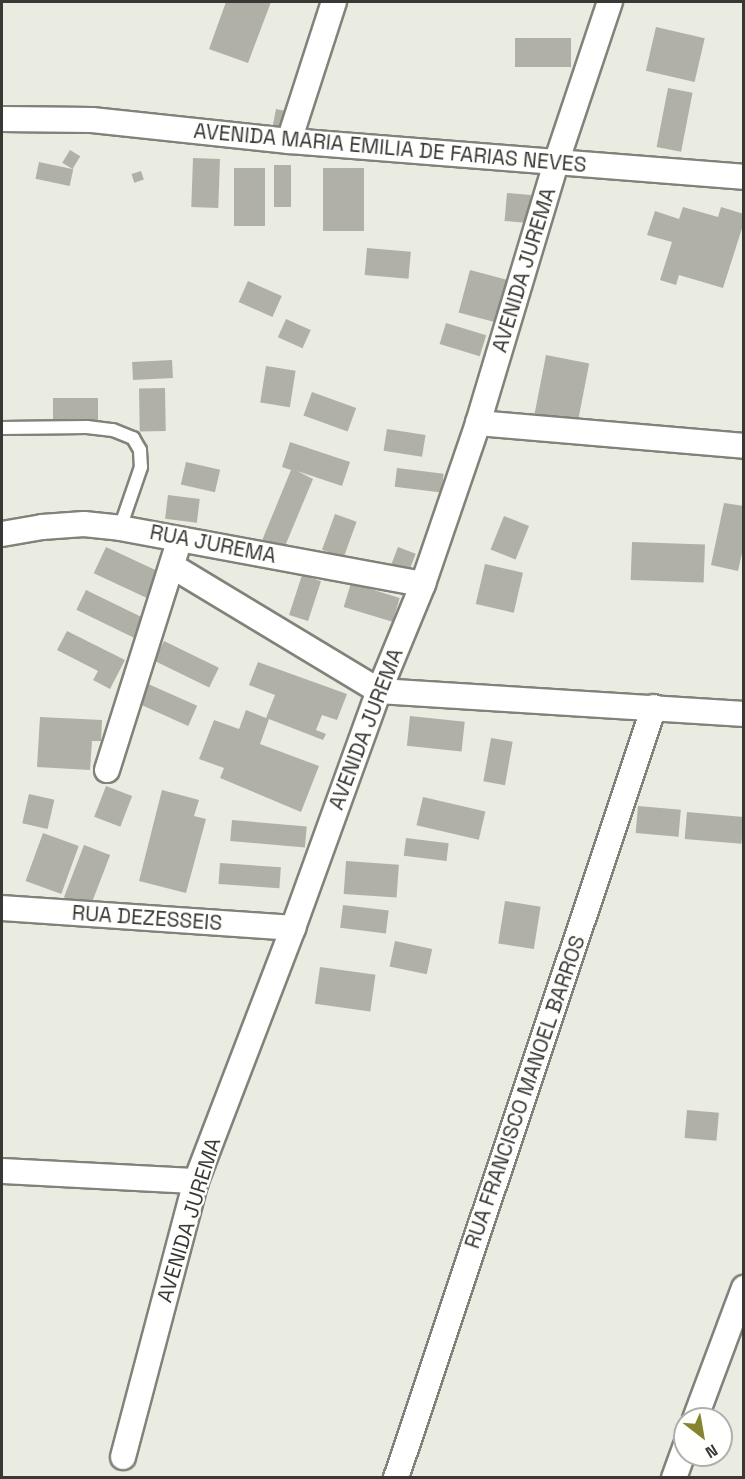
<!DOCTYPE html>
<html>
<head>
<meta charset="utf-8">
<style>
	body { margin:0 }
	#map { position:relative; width:745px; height:1479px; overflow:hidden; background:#eaebe1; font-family:"Space Grotesk",sans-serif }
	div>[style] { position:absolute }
	.building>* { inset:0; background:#b0b0a7; transform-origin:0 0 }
	.roads { filter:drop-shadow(2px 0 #82827a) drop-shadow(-2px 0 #82827a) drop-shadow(0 2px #82827a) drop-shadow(0 -2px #82827a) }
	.lane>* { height:12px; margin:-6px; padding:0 6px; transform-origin:6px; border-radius:6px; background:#fff }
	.street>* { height:24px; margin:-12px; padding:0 12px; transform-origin:12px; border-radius:12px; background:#fff }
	span { translate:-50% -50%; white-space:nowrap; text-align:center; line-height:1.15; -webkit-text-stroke:4.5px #fffffe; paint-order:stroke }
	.street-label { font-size:21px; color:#383835 }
	.frame { position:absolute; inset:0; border:3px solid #383835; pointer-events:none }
	.north { position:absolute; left:673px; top:1407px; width:60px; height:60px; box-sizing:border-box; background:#fffffe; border:2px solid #afafae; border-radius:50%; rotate:149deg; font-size:16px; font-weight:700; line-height:24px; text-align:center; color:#383835 }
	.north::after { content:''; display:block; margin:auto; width:21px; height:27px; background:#86842d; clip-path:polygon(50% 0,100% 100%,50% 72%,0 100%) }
</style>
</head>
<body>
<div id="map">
	<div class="building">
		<i style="clip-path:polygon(226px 2px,271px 2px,248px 63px,209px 49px)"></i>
		<i style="left:656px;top:27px;width:50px;height:45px;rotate:13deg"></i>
		<i style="left:515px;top:38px;width:56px;height:29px"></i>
		<i style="left:668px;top:88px;width:25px;height:60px;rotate:11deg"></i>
		<i style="left:276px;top:109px;width:10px;height:24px;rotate:11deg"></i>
		<i style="left:70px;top:150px;width:12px;height:15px;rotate:31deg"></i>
		<i style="left:193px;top:158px;width:27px;height:49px;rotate:2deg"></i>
		<i style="left:39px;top:162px;width:35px;height:17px;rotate:12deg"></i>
		<i style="left:274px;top:165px;width:17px;height:42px"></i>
		<i style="left:234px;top:168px;width:31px;height:58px"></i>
		<i style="left:323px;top:168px;width:41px;height:63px"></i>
		<i style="left:141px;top:171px;width:9px;height:10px;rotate:72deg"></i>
		<i style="left:507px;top:193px;width:24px;height:28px;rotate:5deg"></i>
		<i style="clip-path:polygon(683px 207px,718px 217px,721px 207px,744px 214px,744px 222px,723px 288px,679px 275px,676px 285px,660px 280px,672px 242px,647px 235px,655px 211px,679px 219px)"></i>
		<i style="left:367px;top:248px;width:44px;height:27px;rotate:5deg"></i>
		<i style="left:470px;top:270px;width:39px;height:44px;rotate:15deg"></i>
		<i style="left:248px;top:281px;width:37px;height:23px;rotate:24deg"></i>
		<i style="left:286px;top:319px;width:27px;height:20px;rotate:24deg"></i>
		<i style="left:446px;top:323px;width:42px;height:22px;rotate:17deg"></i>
		<i style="left:546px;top:355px;width:44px;height:60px;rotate:11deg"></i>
		<i style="left:172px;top:360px;width:18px;height:40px;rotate:87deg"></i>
		<i style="left:266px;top:366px;width:30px;height:37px;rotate:9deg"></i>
		<i style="left:165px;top:388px;width:43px;height:26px;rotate:89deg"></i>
		<i style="left:312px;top:392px;width:47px;height:25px;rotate:20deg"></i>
		<i style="left:98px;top:398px;width:22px;height:45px;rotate:90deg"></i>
		<i style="left:387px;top:429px;width:39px;height:22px;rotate:9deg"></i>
		<i style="clip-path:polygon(290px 442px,350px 462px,342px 486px,297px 471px,313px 479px,283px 551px,261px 543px,291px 470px,282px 467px)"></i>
		<i style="left:186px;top:462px;width:35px;height:23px;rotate:13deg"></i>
		<i style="left:397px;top:468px;width:47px;height:19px;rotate:7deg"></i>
		<i style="left:168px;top:495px;width:32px;height:24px;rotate:7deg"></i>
		<i style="clip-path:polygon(724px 503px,744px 506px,744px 544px,738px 571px,711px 565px)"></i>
		<i style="left:335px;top:514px;width:23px;height:38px;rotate:20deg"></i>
		<i style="left:504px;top:516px;width:27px;height:36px;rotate:22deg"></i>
		<i style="left:632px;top:542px;width:73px;height:38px;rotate:2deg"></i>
		<i style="left:106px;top:547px;width:61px;height:29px;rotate:25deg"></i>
		<i style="left:398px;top:547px;width:19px;height:21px;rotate:21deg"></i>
		<i style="left:485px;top:564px;width:39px;height:41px;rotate:13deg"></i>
		<i style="left:302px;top:575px;width:20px;height:42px;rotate:18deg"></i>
		<i style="left:351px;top:583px;width:51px;height:25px;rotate:17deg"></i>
		<i style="left:86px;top:590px;width:64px;height:22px;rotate:26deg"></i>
		<i style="clip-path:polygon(67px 631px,125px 660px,110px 689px,93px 680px,98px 671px,57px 650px)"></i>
		<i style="left:164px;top:641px;width:61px;height:22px;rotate:26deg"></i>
		<i style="clip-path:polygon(258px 662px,347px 694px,337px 720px,322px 715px,316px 730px,326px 734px,323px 740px,269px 719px,260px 744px,319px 766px,301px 812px,220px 778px,224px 768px,199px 759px,214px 720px,239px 729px,246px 710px,266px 718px,275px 695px,249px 685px)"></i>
		<i style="left:146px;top:683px;width:56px;height:22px;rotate:24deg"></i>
		<i style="left:410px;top:716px;width:55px;height:30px;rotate:6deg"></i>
		<i style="clip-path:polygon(40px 717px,102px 720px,101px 741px,92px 741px,90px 770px,37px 767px)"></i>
		<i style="left:491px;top:738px;width:22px;height:44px;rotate:10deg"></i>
		<i style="left:106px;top:786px;width:28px;height:33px;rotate:21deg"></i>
		<i style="clip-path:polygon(162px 790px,199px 800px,194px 816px,206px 819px,186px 893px,139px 881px)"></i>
		<i style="left:29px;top:794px;width:26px;height:30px;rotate:13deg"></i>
		<i style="left:423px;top:797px;width:64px;height:29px;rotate:13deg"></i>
		<i style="left:638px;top:806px;width:43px;height:27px;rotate:5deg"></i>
		<i style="left:687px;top:812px;width:57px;height:27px;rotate:5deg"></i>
		<i style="left:232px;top:820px;width:75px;height:21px;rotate:5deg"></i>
		<i style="left:43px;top:833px;width:38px;height:51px;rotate:20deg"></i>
		<i style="left:406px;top:838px;width:43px;height:18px;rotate:7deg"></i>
		<i style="left:84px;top:845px;width:28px;height:56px;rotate:21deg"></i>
		<i style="left:346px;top:861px;width:53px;height:33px;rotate:4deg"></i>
		<i style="left:220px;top:863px;width:61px;height:21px;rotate:4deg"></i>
		<i style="left:505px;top:901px;width:36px;height:43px;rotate:9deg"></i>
		<i style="left:343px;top:905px;width:46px;height:23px;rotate:7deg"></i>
		<i style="left:395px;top:941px;width:38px;height:26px;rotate:12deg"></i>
		<i style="left:320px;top:967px;width:56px;height:37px;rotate:8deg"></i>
		<i style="left:687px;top:1110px;width:32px;height:28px;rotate:5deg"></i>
	</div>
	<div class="roads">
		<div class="lane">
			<i style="left:2px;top:428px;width:85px;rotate:-0.7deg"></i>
			<i style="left:87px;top:427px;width:26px;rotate:7deg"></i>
			<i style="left:113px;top:430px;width:22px;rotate:22deg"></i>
			<i style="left:133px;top:438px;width:14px;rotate:60deg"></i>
			<i style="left:140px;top:450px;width:17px;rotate:87deg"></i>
			<i style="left:141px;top:467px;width:65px;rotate:109deg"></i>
		</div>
		<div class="street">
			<i style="left:2px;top:119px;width:90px;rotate:0.6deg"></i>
			<i style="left:92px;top:120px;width:198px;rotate:6.1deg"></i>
			<i style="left:289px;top:141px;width:456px;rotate:4.5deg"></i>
			<i style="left:289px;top:141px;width:146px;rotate:-72.1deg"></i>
			<i style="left:478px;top:423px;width:267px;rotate:4.9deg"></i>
			<i style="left:2px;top:534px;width:41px;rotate:-9.9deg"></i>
			<i style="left:42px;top:527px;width:42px;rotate:-4.1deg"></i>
			<i style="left:84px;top:524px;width:36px;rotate:6deg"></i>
			<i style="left:120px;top:528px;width:308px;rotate:10.5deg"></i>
			<i style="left:172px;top:566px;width:242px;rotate:31.1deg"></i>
			<i style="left:379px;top:691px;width:366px;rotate:3.6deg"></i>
			<i style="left:107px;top:770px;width:230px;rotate:-72.5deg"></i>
			<i style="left:2px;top:908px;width:292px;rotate:3.9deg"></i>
			<i style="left:2px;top:1171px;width:194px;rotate:3deg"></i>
			<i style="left:695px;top:1419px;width:140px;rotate:-69.5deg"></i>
			<i style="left:123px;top:1457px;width:285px;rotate:-75.2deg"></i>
			<i style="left:196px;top:1181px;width:271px;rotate:-69deg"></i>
			<i style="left:293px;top:928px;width:252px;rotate:-70.1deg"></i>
			<i style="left:379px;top:691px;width:116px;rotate:-67.6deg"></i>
			<i style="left:423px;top:584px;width:170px;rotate:-71.1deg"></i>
			<i style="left:478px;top:423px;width:271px;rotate:-73.3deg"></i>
			<i style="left:556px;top:163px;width:170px;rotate:-71.5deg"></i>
			<i style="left:396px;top:1478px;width:813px;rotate:-71.5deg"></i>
			<i style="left:674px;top:1478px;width:33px;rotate:-70deg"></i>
		</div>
	</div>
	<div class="street-label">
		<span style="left:390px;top:148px;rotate:5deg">AVENIDA MARIA EMILIA DE FARIAS NEVES</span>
		<span style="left:524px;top:270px;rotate:-73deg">AVENIDA JUREMA</span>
		<span style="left:213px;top:544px;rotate:11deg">RUA JUREMA</span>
		<span style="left:366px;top:729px;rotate:-69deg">AVENIDA JUREMA</span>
		<span style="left:147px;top:918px;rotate:4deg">RUA DEZESSEIS</span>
		<span style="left:525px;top:1092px;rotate:-71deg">RUA FRANCISCO MANOEL BARROS</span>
		<span style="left:189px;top:1220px;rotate:-73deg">AVENIDA JUREMA</span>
	</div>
	<div class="frame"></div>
	<div class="north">N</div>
</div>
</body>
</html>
